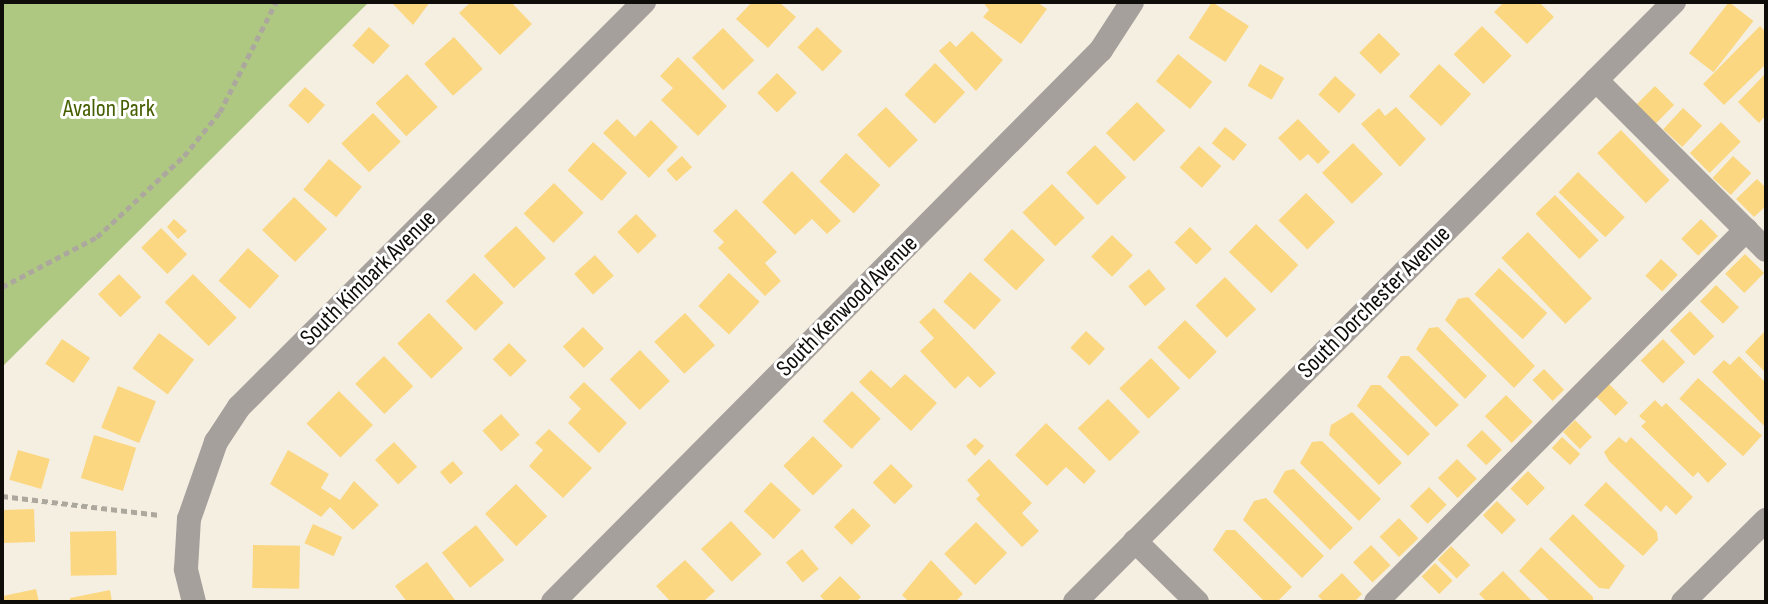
<!DOCTYPE html>
<html>
<head>
<meta charset="utf-8">
<style>
	body { margin:0 }
	#map { position:relative; width:1768px; height:604px; overflow:hidden; background:#f5efe2; font-family:"Sofia Sans Condensed",sans-serif }
	div>[style] { position:absolute }
	.green>* { inset:0; background:#aec882 }
	.building>* { inset:0; background:#fbd782; transform-origin:0 0 }
	.path>* { height:5px; margin-top:-2.5px; transform-origin:0; background:repeating-linear-gradient(90deg,#ada89e 0 6px,transparent 0 10px) }
	.minor>* { height:24px; margin:-12px; padding:0 12px; transform-origin:12px; border-radius:12px; background:#a6a09d }
	span { translate:-50% -50%; white-space:nowrap; text-align:center; line-height:1.15; -webkit-text-stroke:6px #fff; paint-order:stroke }
	.park-label { font-size:24px; color:#455e00 }
	.street-label { font-size:24px; color:#0f0d09 }
	.frame { position:absolute; inset:0; border:4px solid #0f0d09; pointer-events:none }
</style>
</head>
<body>
<div id="map">
	<div class="green">
		<i style="clip-path:polygon(2px 2px,369px 2px,2px 367px)"></i>
	</div>
	<div class="building">
		<i style="clip-path:polygon(430px 2px,413px 25px,393px 4px,394px 2px)"></i>
		<i style="clip-path:polygon(471px 2px,511px 2px,532px 24px,500px 55px,459px 13px)"></i>
		<i style="clip-path:polygon(752px 2px,779px 2px,796px 17px,768px 48px,736px 19px)"></i>
		<i style="clip-path:polygon(983px 2px,1037px 2px,1047px 9px,1021px 44px,983px 17px,989px 10px)"></i>
		<i style="left:1212px;top:2px;width:44px;height:43px;rotate:33deg"></i>
		<i style="clip-path:polygon(1504px 2px,1539px 2px,1554px 17px,1527px 44px,1494px 12px)"></i>
		<i style="left:1729px;top:2px;width:31px;height:65px;rotate:38deg"></i>
		<i style="left:1482px;top:26px;width:42px;height:40px;rotate:45deg"></i>
		<i style="clip-path:polygon(1760px 26px,1766px 32px,1766px 64px,1724px 105px,1703px 84px)"></i>
		<i style="left:369px;top:27px;width:28px;height:25px;rotate:42deg"></i>
		<i style="left:817px;top:27px;width:35px;height:28px;rotate:44deg"></i>
		<i style="left:723px;top:28px;width:45px;height:43px;rotate:46deg"></i>
		<i style="clip-path:polygon(972px 31px,1003px 60px,976px 91px,939px 51px,950px 41px,956px 47px)"></i>
		<i style="left:1379px;top:33px;width:30px;height:28px;rotate:45deg"></i>
		<i style="left:454px;top:37px;width:43px;height:40px;rotate:48deg"></i>
		<i style="left:1178px;top:54px;width:44px;height:35px;rotate:39deg"></i>
		<i style="clip-path:polygon(678px 57px,727px 106px,698px 136px,661px 100px,673px 88px,660px 76px)"></i>
		<i style="left:935px;top:63px;width:42px;height:44px;rotate:44deg"></i>
		<i style="left:1260px;top:64px;width:28px;height:25px;rotate:30deg"></i>
		<i style="left:1439px;top:64px;width:44px;height:44px;rotate:43deg"></i>
		<i style="left:777px;top:73px;width:28px;height:28px;rotate:45deg"></i>
		<i style="clip-path:polygon(1766px 73px,1766px 115px,1759px 123px,1738px 102px)"></i>
		<i style="left:407px;top:74px;width:45px;height:43px;rotate:47deg"></i>
		<i style="left:1335px;top:76px;width:28px;height:25px;rotate:42deg"></i>
		<i style="left:1655px;top:86px;width:27px;height:27px;rotate:45deg"></i>
		<i style="left:305px;top:87px;width:27px;height:25px;rotate:42deg"></i>
		<i style="left:1137px;top:102px;width:40px;height:44px;rotate:45deg"></i>
		<i style="left:886px;top:107px;width:46px;height:40px;rotate:46deg"></i>
		<i style="clip-path:polygon(1396px 107px,1426px 139px,1400px 167px,1361px 124px,1379px 108px,1385px 116px)"></i>
		<i style="left:1683px;top:108px;width:26px;height:29px;rotate:43deg"></i>
		<i style="left:373px;top:113px;width:40px;height:44px;rotate:46deg"></i>
		<i style="clip-path:polygon(617px 119px,635px 137px,651px 120px,678px 147px,649px 178px,603px 133px)"></i>
		<i style="clip-path:polygon(1298px 119px,1330px 152px,1318px 164px,1308px 154px,1300px 161px,1278px 138px)"></i>
		<i style="left:1721px;top:122px;width:28px;height:44px;rotate:45deg"></i>
		<i style="left:1225px;top:127px;width:28px;height:21px;rotate:39deg"></i>
		<i style="left:1621px;top:130px;width:70px;height:33px;rotate:46deg"></i>
		<i style="left:593px;top:142px;width:46px;height:38px;rotate:42deg"></i>
		<i style="left:1353px;top:143px;width:43px;height:43px;rotate:46deg"></i>
		<i style="left:1095px;top:145px;width:45px;height:40px;rotate:46deg"></i>
		<i style="left:1199px;top:146px;width:30px;height:29px;rotate:42deg"></i>
		<i style="left:846px;top:153px;width:47px;height:39px;rotate:43deg"></i>
		<i style="left:682px;top:156px;width:15px;height:21px;rotate:48deg"></i>
		<i style="left:1733px;top:156px;width:25px;height:30px;rotate:43deg"></i>
		<i style="left:329px;top:159px;width:43px;height:40px;rotate:40deg"></i>
		<i style="clip-path:polygon(792px 171px,841px 221px,827px 234px,812px 219px,795px 235px,762px 202px)"></i>
		<i style="left:1578px;top:172px;width:65px;height:28px;rotate:44deg"></i>
		<i style="clip-path:polygon(1757px 179px,1766px 188px,1766px 206px,1754px 217px,1736px 199px)"></i>
		<i style="left:554px;top:183px;width:42px;height:43px;rotate:45deg"></i>
		<i style="left:1052px;top:184px;width:47px;height:41px;rotate:46deg"></i>
		<i style="left:1306px;top:193px;width:41px;height:39px;rotate:45deg"></i>
		<i style="left:1555px;top:195px;width:63px;height:27px;rotate:46deg"></i>
		<i style="left:294px;top:197px;width:46px;height:46px;rotate:44deg"></i>
		<i style="clip-path:polygon(736px 209px,777px 252px,765px 263px,781px 281px,765px 296px,718px 248px,724px 242px,713px 231px)"></i>
		<i style="left:636px;top:214px;width:30px;height:26px;rotate:46deg"></i>
		<i style="clip-path:polygon(174px 219px,187px 231px,178px 239px,167px 227px)"></i>
		<i style="left:1701px;top:219px;width:24px;height:28px;rotate:45deg"></i>
		<i style="left:1256px;top:224px;width:59px;height:39px;rotate:44deg"></i>
		<i style="left:516px;top:226px;width:44px;height:44px;rotate:47deg"></i>
		<i style="left:1190px;top:227px;width:31px;height:22px;rotate:45deg"></i>
		<i style="left:161px;top:228px;width:37px;height:28px;rotate:45deg"></i>
		<i style="left:1012px;top:229px;width:45px;height:42px;rotate:43deg"></i>
		<i style="left:1528px;top:232px;width:92px;height:37px;rotate:46deg"></i>
		<i style="left:1112px;top:235px;width:29px;height:30px;rotate:44deg"></i>
		<i style="left:248px;top:248px;width:42px;height:44px;rotate:42deg"></i>
		<i style="left:1745px;top:254px;width:27px;height:28px;rotate:45deg"></i>
		<i style="left:595px;top:255px;width:28px;height:28px;rotate:48deg"></i>
		<i style="left:1661px;top:259px;width:23px;height:23px;rotate:43deg"></i>
		<i style="left:1499px;top:268px;width:66px;height:36px;rotate:43deg"></i>
		<i style="left:1149px;top:269px;width:26px;height:27px;rotate:50deg"></i>
		<i style="left:970px;top:272px;width:42px;height:40px;rotate:42deg"></i>
		<i style="left:474px;top:273px;width:42px;height:40px;rotate:45deg"></i>
		<i style="left:729px;top:273px;width:42px;height:45px;rotate:43deg"></i>
		<i style="left:119px;top:274px;width:32px;height:29px;rotate:46deg"></i>
		<i style="left:193px;top:274px;width:62px;height:40px;rotate:45deg"></i>
		<i style="left:1225px;top:277px;width:45px;height:41px;rotate:46deg"></i>
		<i style="left:1716px;top:285px;width:32px;height:23px;rotate:44deg"></i>
		<i style="clip-path:polygon(1468px 297px,1535px 366px,1514px 388px,1445px 320px,1458px 299px)"></i>
		<i style="clip-path:polygon(934px 308px,996px 373px,980px 388px,968px 376px,955px 389px,920px 351px,934px 338px,919px 322px)"></i>
		<i style="left:1690px;top:311px;width:35px;height:28px;rotate:46deg"></i>
		<i style="left:429px;top:313px;width:49px;height:44px;rotate:46deg"></i>
		<i style="left:685px;top:313px;width:44px;height:42px;rotate:47deg"></i>
		<i style="left:1185px;top:320px;width:45px;height:39px;rotate:45deg"></i>
		<i style="left:583px;top:327px;width:30px;height:28px;rotate:46deg"></i>
		<i style="clip-path:polygon(1438px 327px,1487px 376px,1465px 399px,1416px 349px,1429px 328px)"></i>
		<i style="clip-path:polygon(1766px 330px,1766px 373px,1745px 352px)"></i>
		<i style="left:1086px;top:331px;width:26px;height:23px;rotate:43deg"></i>
		<i style="left:159px;top:333px;width:44px;height:44px;rotate:37deg"></i>
		<i style="left:62px;top:339px;width:34px;height:30px;rotate:34deg"></i>
		<i style="left:1663px;top:339px;width:32px;height:31px;rotate:46deg"></i>
		<i style="left:509px;top:343px;width:25px;height:23px;rotate:45deg"></i>
		<i style="left:640px;top:350px;width:43px;height:42px;rotate:46deg"></i>
		<i style="left:384px;top:356px;width:42px;height:40px;rotate:46deg"></i>
		<i style="clip-path:polygon(1401px 356px,1409px 356px,1459px 405px,1436px 427px,1387px 377px)"></i>
		<i style="clip-path:polygon(1739px 356px,1766px 383px,1766px 428px,1712px 372px,1724px 360px,1730px 365px)"></i>
		<i style="left:1151px;top:358px;width:42px;height:44px;rotate:46deg"></i>
		<i style="left:1544px;top:369px;width:29px;height:16px;rotate:46deg"></i>
		<i style="clip-path:polygon(871px 370px,891px 388px,905px 374px,937px 403px,911px 431px,859px 382px)"></i>
		<i style="left:1698px;top:378px;width:86px;height:28px;rotate:42deg"></i>
		<i style="clip-path:polygon(584px 382px,627px 423px,599px 453px,568px 423px,581px 409px,569px 397px)"></i>
		<i style="left:1609px;top:384px;width:27px;height:18px;rotate:45deg"></i>
		<i style="clip-path:polygon(1371px 385px,1380px 385px,1430px 434px,1408px 456px,1357px 406px)"></i>
		<i style="left:118px;top:386px;width:41px;height:45px;rotate:22deg"></i>
		<i style="left:339px;top:391px;width:48px;height:46px;rotate:45deg"></i>
		<i style="left:852px;top:391px;width:40px;height:42px;rotate:44deg"></i>
		<i style="left:1506px;top:395px;width:38px;height:30px;rotate:45deg"></i>
		<i style="left:1108px;top:399px;width:46px;height:42px;rotate:46deg"></i>
		<i style="clip-path:polygon(1655px 400px,1662px 407px,1666px 403px,1727px 464px,1708px 483px,1698px 472px,1693px 477px,1641px 426px,1646px 422px,1639px 416px)"></i>
		<i style="clip-path:polygon(1352px 412px,1402px 463px,1379px 485px,1329px 435px,1331px 425px)"></i>
		<i style="left:501px;top:414px;width:28px;height:25px;rotate:48deg"></i>
		<i style="left:1575px;top:420px;width:24px;height:17px;rotate:45deg"></i>
		<i style="clip-path:polygon(1046px 423px,1096px 471px,1084px 484px,1066px 467px,1047px 486px,1015px 455px)"></i>
		<i style="clip-path:polygon(549px 429px,592px 468px,563px 498px,529px 466px,543px 450px,535px 443px)"></i>
		<i style="left:1482px;top:430px;width:28px;height:22px;rotate:45deg"></i>
		<i style="left:94px;top:435px;width:44px;height:45px;rotate:17deg"></i>
		<i style="left:813px;top:436px;width:42px;height:42px;rotate:45deg"></i>
		<i style="left:1562px;top:437px;width:25px;height:15px;rotate:43deg"></i>
		<i style="clip-path:polygon(1619px 437px,1626px 443px,1631px 437px,1693px 497px,1676px 515px,1666px 505px,1661px 512px,1609px 461px,1604px 452px)"></i>
		<i style="clip-path:polygon(975px 438px,984px 446px,975px 456px,966px 446px)"></i>
		<i style="clip-path:polygon(1322px 441px,1381px 499px,1359px 521px,1300px 463px,1312px 442px)"></i>
		<i style="left:394px;top:442px;width:34px;height:26px;rotate:47deg"></i>
		<i style="left:18px;top:450px;width:33px;height:31px;rotate:16deg"></i>
		<i style="clip-path:polygon(288px 450px,329px 474px,321px 488px,340px 500px,354px 481px,379px 505px,353px 530px,330px 507px,321px 517px,270px 484px)"></i>
		<i style="clip-path:polygon(989px 459px,1032px 503px,1022px 513px,1039px 531px,1022px 547px,976px 499px,980px 495px,967px 480px)"></i>
		<i style="left:1457px;top:459px;width:28px;height:27px;rotate:45deg"></i>
		<i style="left:453px;top:461px;width:16px;height:17px;rotate:50deg"></i>
		<i style="left:891px;top:464px;width:31px;height:26px;rotate:45deg"></i>
		<i style="clip-path:polygon(1294px 469px,1353px 528px,1330px 550px,1273px 492px,1285px 471px)"></i>
		<i style="left:1528px;top:471px;width:24px;height:25px;rotate:45deg"></i>
		<i style="left:771px;top:482px;width:41px;height:40px;rotate:43deg"></i>
		<i style="clip-path:polygon(1606px 482px,1657px 532px,1658px 540px,1643px 556px,1584px 505px)"></i>
		<i style="left:516px;top:484px;width:45px;height:43px;rotate:46deg"></i>
		<i style="left:1429px;top:487px;width:25px;height:27px;rotate:45deg"></i>
		<i style="clip-path:polygon(1266px 498px,1324px 556px,1302px 578px,1243px 520px,1254px 501px)"></i>
		<i style="left:1497px;top:501px;width:27px;height:20px;rotate:45deg"></i>
		<i style="left:853px;top:508px;width:25px;height:27px;rotate:45deg"></i>
		<i style="left:34px;top:509px;width:33px;height:32px;rotate:88deg"></i>
		<i style="clip-path:polygon(1573px 514px,1625px 566px,1609px 589px,1599px 588px,1549px 539px)"></i>
		<i style="left:1399px;top:518px;width:28px;height:27px;rotate:46deg"></i>
		<i style="left:731px;top:521px;width:45px;height:41px;rotate:47deg"></i>
		<i style="left:976px;top:522px;width:44px;height:45px;rotate:45deg"></i>
		<i style="left:313px;top:524px;width:32px;height:21px;rotate:24deg"></i>
		<i style="left:476px;top:525px;width:45px;height:44px;rotate:51deg"></i>
		<i style="clip-path:polygon(1226px 530px,1235px 530px,1292px 587px,1277px 602px,1265px 602px,1213px 550px)"></i>
		<i style="left:116px;top:531px;width:44px;height:46px;rotate:89deg"></i>
		<i style="left:253px;top:545px;width:47px;height:43px;rotate:1deg"></i>
		<i style="left:1371px;top:545px;width:28px;height:25px;rotate:46deg"></i>
		<i style="left:1451px;top:546px;width:27px;height:19px;rotate:45deg"></i>
		<i style="clip-path:polygon(1541px 547px,1593px 597px,1593px 602px,1551px 602px,1519px 571px)"></i>
		<i style="left:802px;top:549px;width:26px;height:21px;rotate:50deg"></i>
		<i style="clip-path:polygon(685px 560px,715px 591px,703px 602px,671px 602px,656px 586px)"></i>
		<i style="clip-path:polygon(931px 560px,963px 594px,955px 602px,909px 602px,902px 595px)"></i>
		<i style="clip-path:polygon(427px 562px,455px 600px,452px 602px,407px 602px,395px 586px)"></i>
		<i style="left:1435px;top:563px;width:25px;height:19px;rotate:45deg"></i>
		<i style="clip-path:polygon(1503px 571px,1533px 602px,1487px 602px,1479px 594px)"></i>
		<i style="clip-path:polygon(1342px 573px,1362px 594px,1354px 602px,1324px 602px,1318px 596px)"></i>
		<i style="clip-path:polygon(840px 576px,861px 597px,856px 602px,826px 602px,820px 596px)"></i>
		<i style="clip-path:polygon(36px 589px,39px 602px,4px 602px,3px 596px)"></i>
		<i style="clip-path:polygon(110px 590px,112px 602px,70px 602px,70px 598px)"></i>
	</div>
	<div class="path">
		<i style="left:2px;top:287px;width:107px;rotate:-27.8deg"></i>
		<i style="left:97px;top:237px;width:119px;rotate:-43deg"></i>
		<i style="left:184px;top:156px;width:57px;rotate:-50.7deg"></i>
		<i style="left:220px;top:112px;width:123px;rotate:-63deg"></i>
		<i style="left:2px;top:496px;width:159px;rotate:6.9deg"></i>
	</div>
	<div class="minor">
		<i style="left:1596px;top:80px;width:240px;rotate:45deg"></i>
		<i style="left:1135px;top:541px;width:87px;rotate:44.5deg"></i>
		<i style="left:194px;top:602px;width:34px;rotate:-104deg"></i>
		<i style="left:186px;top:569px;width:50px;rotate:-86.6deg"></i>
		<i style="left:189px;top:519px;width:82px;rotate:-70.7deg"></i>
		<i style="left:216px;top:442px;width:42px;rotate:-56.7deg"></i>
		<i style="left:239px;top:407px;width:573px;rotate:-45deg"></i>
		<i style="left:553px;top:602px;width:778px;rotate:-45.21deg"></i>
		<i style="left:1101px;top:50px;width:57px;rotate:-57.1deg"></i>
		<i style="left:1075px;top:602px;width:848px;rotate:-45.05deg"></i>
		<i style="left:1376px;top:602px;width:525px;rotate:-45.15deg"></i>
		<i style="left:1683px;top:602px;width:117px;rotate:-44.7deg"></i>
	</div>
	<div class="park-label">
		<span style="left:109px;top:109px">Avalon Park</span>
	</div>
	<div class="street-label">
		<span style="left:368px;top:278px;rotate:-45deg">South Kimbark Avenue</span>
		<span style="left:1374px;top:302px;rotate:-45deg">South Dorchester Avenue</span>
		<span style="left:847px;top:306px;rotate:-45deg">South Kenwood Avenue</span>
	</div>
	<div class="frame"></div>
</div>
</body>
</html>
